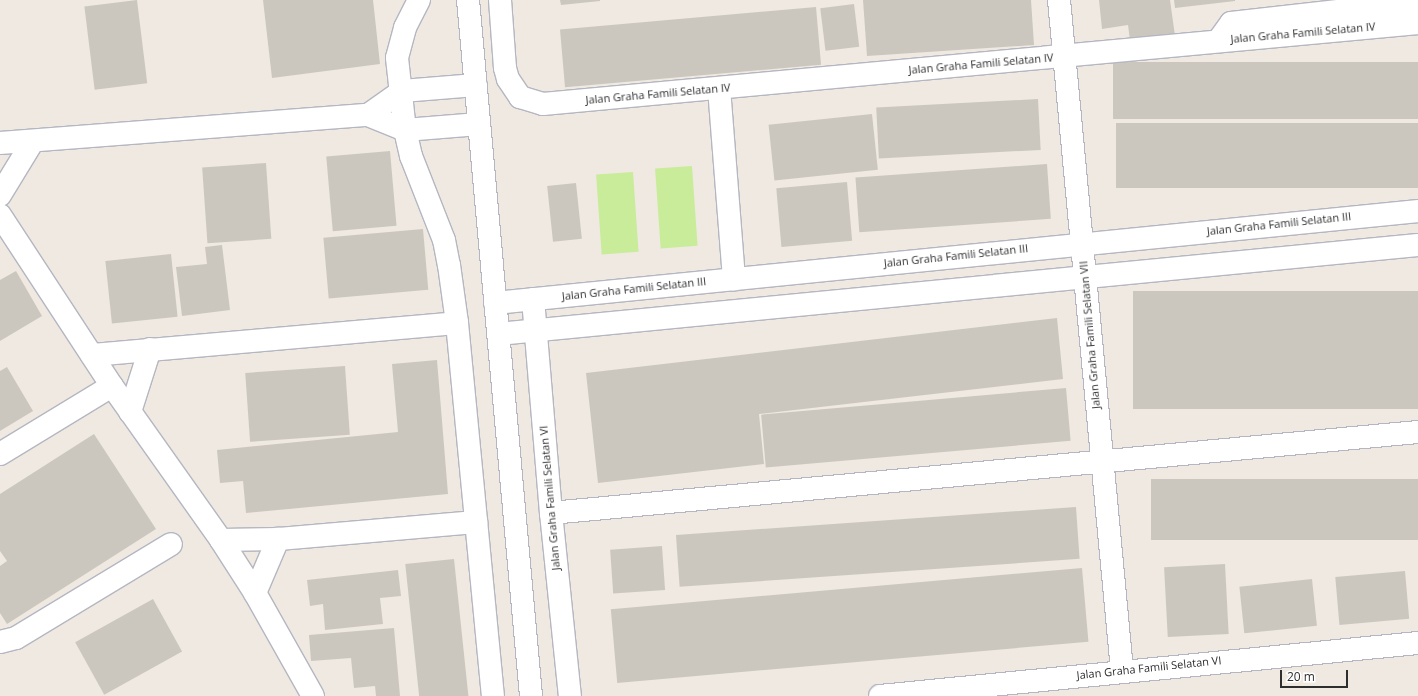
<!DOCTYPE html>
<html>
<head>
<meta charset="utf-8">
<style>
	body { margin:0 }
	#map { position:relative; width:1418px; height:696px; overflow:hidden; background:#efe9e1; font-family:"Open Sans",sans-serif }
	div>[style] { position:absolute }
	.pitch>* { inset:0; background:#c9ec9a; transform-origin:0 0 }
	.building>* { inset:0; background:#cbc7bf; transform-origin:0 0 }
	.roads { filter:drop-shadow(1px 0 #b4b7c1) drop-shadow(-1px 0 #b4b7c1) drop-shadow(0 1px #b4b7c1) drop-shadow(0 -1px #b4b7c1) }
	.minor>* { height:22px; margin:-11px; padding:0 11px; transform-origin:11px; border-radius:11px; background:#fff }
	.tertiary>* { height:22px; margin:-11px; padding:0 11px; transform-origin:11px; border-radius:11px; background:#fff }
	span { translate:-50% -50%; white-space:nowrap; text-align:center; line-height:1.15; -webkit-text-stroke:3px #fff; paint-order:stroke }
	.street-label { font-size:11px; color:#2e2e2e }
	.scale { position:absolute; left:1280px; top:670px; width:68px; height:18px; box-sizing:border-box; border:2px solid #2e2e2e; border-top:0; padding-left:5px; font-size:12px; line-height:14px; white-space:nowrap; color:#2e2e2e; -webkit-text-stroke:3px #fff; paint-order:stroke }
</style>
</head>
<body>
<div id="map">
	<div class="pitch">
		<i style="left:692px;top:166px;width:80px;height:37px;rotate:86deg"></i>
		<i style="left:633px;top:172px;width:80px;height:37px;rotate:86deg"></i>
	</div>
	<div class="building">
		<i style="left:137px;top:0;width:84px;height:53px;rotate:83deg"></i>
		<i style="clip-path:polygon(263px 0,373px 0,380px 64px,272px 78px)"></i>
		<i style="clip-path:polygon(560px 0,600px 0,600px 1px,561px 5px)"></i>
		<i style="clip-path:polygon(863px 0,1031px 0,1034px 45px,867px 56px)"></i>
		<i style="clip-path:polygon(1099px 0,1170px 0,1176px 43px,1131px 48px,1128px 25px,1102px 29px)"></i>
		<i style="clip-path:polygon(1174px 0,1235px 0,1235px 1px,1175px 8px)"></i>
		<i style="left:854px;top:4px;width:43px;height:34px;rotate:83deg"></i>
		<i style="left:816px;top:7px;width:58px;height:257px;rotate:85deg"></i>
		<i style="left:1418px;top:62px;width:57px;height:305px;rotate:90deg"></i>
		<i style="left:1038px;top:99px;width:51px;height:162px;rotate:87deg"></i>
		<i style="left:872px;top:114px;width:56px;height:104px;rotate:84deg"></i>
		<i style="left:1418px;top:123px;width:65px;height:302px;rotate:90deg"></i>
		<i style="left:390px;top:151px;width:75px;height:64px;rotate:85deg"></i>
		<i style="left:266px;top:163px;width:76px;height:64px;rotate:86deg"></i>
		<i style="left:1047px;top:164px;width:55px;height:192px;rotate:86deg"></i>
		<i style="left:847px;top:182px;width:59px;height:71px;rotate:85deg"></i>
		<i style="left:576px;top:183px;width:56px;height:29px;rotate:84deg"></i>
		<i style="left:423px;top:229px;width:61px;height:100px;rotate:85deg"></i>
		<i style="clip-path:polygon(222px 245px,230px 310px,182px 316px,176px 267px,207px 264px,205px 247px)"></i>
		<i style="left:171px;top:254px;width:63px;height:66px;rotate:84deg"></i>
		<i style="clip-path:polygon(16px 271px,42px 316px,0 341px,0 280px)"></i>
		<i style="left:1418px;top:291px;width:118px;height:285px;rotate:90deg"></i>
		<i style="clip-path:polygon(1057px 318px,1063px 379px,759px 414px,764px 464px,598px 483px,586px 373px)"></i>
		<i style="clip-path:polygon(437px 360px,448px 494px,246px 513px,243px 481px,220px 483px,217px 450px,398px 432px,392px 364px)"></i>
		<i style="left:345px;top:366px;width:69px;height:100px;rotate:86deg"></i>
		<i style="clip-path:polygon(7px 367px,33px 411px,0 431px,0 371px)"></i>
		<i style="left:1066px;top:388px;width:53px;height:306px;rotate:85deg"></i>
		<i style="clip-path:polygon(94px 434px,156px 529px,7px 624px,0 613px,0 566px,7px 561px,0 551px,0 494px)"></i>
		<i style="left:1418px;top:479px;width:61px;height:267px;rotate:90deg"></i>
		<i style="left:1076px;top:507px;width:52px;height:401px;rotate:86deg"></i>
		<i style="left:662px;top:546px;width:44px;height:52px;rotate:86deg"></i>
		<i style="left:454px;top:559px;width:138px;height:49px;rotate:84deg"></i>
		<i style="left:1225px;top:564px;width:70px;height:61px;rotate:87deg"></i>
		<i style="left:1082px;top:568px;width:74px;height:473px;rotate:85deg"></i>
		<i style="clip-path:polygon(398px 570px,401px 596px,380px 598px,383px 624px,325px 630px,323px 604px,310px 606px,307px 580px)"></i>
		<i style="left:1405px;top:571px;width:48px;height:70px;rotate:85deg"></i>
		<i style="left:1312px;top:579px;width:47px;height:73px;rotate:84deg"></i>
		<i style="left:153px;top:599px;width:60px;height:89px;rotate:61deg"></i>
		<i style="clip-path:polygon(394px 628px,400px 696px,376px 696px,375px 686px,354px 688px,351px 658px,311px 661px,309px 635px)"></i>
	</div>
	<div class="roads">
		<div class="minor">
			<i style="left:419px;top:0;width:31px;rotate:117deg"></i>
			<i style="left:405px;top:28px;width:31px;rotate:105deg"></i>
			<i style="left:397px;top:58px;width:72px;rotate:83.7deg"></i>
			<i style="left:405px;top:130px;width:27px;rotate:77deg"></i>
			<i style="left:411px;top:156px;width:90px;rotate:68.6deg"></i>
			<i style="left:444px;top:240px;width:25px;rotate:79deg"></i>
			<i style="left:449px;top:265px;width:59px;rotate:82.1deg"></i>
			<i style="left:457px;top:323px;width:375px;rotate:84.5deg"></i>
			<i style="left:500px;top:0;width:68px;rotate:85.8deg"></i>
			<i style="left:505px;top:68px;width:11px;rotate:75deg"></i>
			<i style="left:508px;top:79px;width:22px;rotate:56deg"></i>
			<i style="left:520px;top:97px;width:24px;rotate:17deg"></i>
			<i style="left:543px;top:104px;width:879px;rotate:-5.29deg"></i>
			<i style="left:1059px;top:0;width:673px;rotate:84.63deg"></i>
			<i style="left:1218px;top:41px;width:22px;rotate:-54deg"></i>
			<i style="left:1231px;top:23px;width:188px;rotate:-6.4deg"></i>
			<i style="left:719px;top:88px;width:192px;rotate:85.5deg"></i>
			<i style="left:368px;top:115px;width:42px;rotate:-35.2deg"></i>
			<i style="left:402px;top:91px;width:74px;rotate:-4.6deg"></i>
			<i style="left:0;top:143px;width:369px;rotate:-4.4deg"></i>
			<i style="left:368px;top:115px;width:40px;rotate:22deg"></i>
			<i style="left:405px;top:130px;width:74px;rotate:-4.6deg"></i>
			<i style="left:0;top:195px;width:63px;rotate:-58.6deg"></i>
			<i style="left:0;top:215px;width:204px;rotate:56.8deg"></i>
			<i style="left:112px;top:386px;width:189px;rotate:54.7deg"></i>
			<i style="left:221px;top:540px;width:63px;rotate:57.3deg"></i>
			<i style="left:255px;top:593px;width:118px;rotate:60.6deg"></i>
			<i style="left:533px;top:299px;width:215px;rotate:85.2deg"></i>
			<i style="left:551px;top:513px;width:184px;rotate:84.1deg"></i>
			<i style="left:495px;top:303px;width:928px;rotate:-5.69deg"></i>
			<i style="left:498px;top:334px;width:924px;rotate:-5.53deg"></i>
			<i style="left:92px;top:355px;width:366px;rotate:-5deg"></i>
			<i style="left:130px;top:412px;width:66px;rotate:-72.4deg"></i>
			<i style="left:0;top:454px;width:131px;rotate:-31.3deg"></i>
			<i style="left:551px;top:513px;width:871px;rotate:-5.34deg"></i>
			<i style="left:221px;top:540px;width:57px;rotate:-1deg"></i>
			<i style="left:278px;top:539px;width:199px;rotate:-4.9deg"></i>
			<i style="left:255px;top:593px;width:59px;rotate:-66.9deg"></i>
			<i style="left:0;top:642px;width:16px;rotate:-14deg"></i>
			<i style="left:16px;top:638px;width:181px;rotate:-31.2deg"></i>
			<i style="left:880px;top:696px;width:541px;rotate:-5.63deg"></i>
		</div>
		<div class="tertiary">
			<i style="left:468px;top:0;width:699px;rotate:84.83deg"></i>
		</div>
	</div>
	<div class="street-label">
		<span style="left:1303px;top:33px;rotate:-5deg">Jalan Graha Famili Selatan IV</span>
		<span style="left:981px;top:64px;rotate:-5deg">Jalan Graha Famili Selatan IV</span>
		<span style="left:658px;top:94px;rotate:-5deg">Jalan Graha Famili Selatan IV</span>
		<span style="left:1279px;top:224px;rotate:-6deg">Jalan Graha Famili Selatan III</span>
		<span style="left:956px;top:256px;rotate:-6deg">Jalan Graha Famili Selatan III</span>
		<span style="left:634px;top:289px;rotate:-6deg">Jalan Graha Famili Selatan III</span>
		<span style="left:1090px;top:335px;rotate:-95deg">Jalan Graha Famili Selatan VII</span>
		<span style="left:550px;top:498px;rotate:-95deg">Jalan Graha Famili Selatan VI</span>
		<span style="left:1149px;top:668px;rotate:-6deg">Jalan Graha Famili Selatan VI</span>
	</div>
	<div class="scale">20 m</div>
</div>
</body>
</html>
